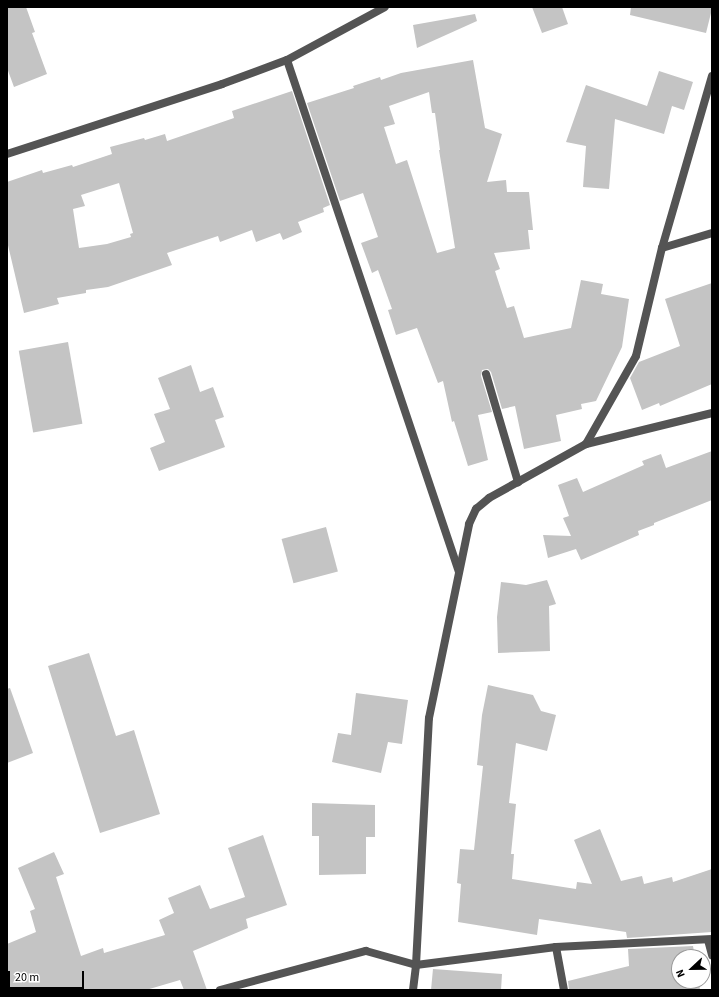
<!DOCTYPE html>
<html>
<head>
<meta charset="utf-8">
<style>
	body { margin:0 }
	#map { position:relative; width:719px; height:997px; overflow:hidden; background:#fff; font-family:"Source Sans 3",sans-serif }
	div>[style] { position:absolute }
	.building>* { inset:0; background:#c4c4c4; transform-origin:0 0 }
	.street>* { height:8px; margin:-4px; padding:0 4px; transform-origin:4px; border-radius:4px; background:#545454 }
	span { translate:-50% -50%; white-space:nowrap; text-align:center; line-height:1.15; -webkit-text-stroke:3.5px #fff; paint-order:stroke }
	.frame { position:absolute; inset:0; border:8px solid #000; pointer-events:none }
	.north { position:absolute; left:671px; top:949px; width:40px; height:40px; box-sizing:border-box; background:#fff; border:1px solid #999; border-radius:50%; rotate:248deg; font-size:11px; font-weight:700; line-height:16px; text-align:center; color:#000 }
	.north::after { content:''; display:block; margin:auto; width:14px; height:18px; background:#000; clip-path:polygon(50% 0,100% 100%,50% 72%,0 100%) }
	.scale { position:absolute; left:8px; top:971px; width:76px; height:18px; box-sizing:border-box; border:2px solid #000; border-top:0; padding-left:5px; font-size:12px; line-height:14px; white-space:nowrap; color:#000; -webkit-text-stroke:3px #fff; paint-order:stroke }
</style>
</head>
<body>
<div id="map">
	<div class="building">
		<i style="clip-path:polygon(7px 7px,26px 7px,35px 32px,32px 33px,47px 74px,14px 87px,7px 68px)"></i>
		<i style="clip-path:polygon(532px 7px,562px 7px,568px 24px,542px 33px)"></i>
		<i style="clip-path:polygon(631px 7px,712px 7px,712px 9px,706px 33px,630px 15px)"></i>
		<i style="clip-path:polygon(475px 14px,477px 21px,417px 48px,413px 25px)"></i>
		<i style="clip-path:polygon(evenodd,473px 60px,485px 128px,502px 134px,487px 182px,506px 180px,507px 192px,529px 192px,533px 230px,528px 230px,530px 249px,494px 253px,500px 269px,495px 271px,507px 308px,514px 306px,524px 338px,571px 328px,581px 280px,603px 284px,601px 294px,629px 299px,622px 347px,596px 401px,581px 404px,582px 409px,556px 415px,561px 441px,524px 449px,515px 406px,502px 409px,491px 372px,488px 369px,482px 370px,481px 376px,492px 412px,478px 415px,488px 460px,468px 466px,454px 421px,452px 422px,443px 381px,438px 383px,417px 328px,396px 335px,388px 310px,392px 309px,378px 270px,372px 273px,361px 243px,378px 237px,363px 193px,340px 201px,307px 103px,354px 88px,353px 86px,380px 77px,381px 80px,401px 73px,473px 60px,429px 92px,432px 113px,435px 113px,440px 150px,439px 150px,455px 248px,437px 253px,407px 160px,396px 164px,384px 127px,395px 124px,389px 106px,429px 92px)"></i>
		<i style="clip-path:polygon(659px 71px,693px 82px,684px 110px,672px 106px,664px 134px,615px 119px,609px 189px,583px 187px,586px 146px,566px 142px,586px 85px,647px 106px)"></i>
		<i style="clip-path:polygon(evenodd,292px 91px,330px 205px,323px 208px,324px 212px,298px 222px,302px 232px,283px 240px,280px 233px,256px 242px,252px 230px,220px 242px,218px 236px,167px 253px,172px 265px,108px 287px,86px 290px,86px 293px,57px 298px,59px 304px,24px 313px,7px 241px,7px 182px,42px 170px,43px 173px,72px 165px,73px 167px,112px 154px,110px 147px,144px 138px,145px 140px,165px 134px,167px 141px,234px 118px,232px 111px,292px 91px,119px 183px,133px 233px,130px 234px,131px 237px,107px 244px,79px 248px,73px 209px,85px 206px,81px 195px,119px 183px)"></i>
		<i style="clip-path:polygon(712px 283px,712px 384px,660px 406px,659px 403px,642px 410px,630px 378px,639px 362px,680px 346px,665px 299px)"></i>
		<i style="left:68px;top:342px;width:83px;height:50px;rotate:80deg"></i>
		<i style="clip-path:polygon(191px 365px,200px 392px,213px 387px,224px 417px,215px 420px,225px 447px,159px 471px,150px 448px,165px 442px,154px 414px,170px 409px,158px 378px)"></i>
		<i style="clip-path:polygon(712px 451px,712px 500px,654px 523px,654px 525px,638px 531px,639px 535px,581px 560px,576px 549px,548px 558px,543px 535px,571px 536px,563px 518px,569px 516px,558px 485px,577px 478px,583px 492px,644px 465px,642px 461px,661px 454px,666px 468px)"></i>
		<i style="left:326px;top:527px;width:46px;height:46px;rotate:75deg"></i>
		<i style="clip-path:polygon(547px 580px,556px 604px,549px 606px,550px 651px,498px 653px,497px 617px,501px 582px,526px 585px)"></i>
		<i style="clip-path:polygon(89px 653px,116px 736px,134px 730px,160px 814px,100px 833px,48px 666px)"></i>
		<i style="clip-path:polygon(488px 685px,533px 695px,541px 711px,556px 715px,547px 751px,516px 743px,509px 803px,516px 804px,511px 854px,514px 854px,512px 879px,576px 889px,577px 882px,592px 884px,574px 840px,600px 829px,621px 881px,642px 876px,644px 884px,672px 877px,673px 882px,712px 869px,712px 932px,627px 938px,626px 932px,539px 919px,537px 935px,458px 922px,461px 884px,457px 883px,460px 849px,474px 850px,483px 766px,477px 765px,482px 715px)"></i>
		<i style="clip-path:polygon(10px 688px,33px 753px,7px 763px,7px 689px)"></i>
		<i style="clip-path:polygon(356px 693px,408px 700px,402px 744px,388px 742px,381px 773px,332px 762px,338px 733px,351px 735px)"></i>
		<i style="clip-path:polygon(312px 803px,375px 805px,375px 837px,366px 837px,366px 874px,319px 875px,319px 836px,312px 836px)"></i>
		<i style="clip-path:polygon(263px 835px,287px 905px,246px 919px,248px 928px,193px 951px,207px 990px,184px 990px,180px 980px,146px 990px,7px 990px,7px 944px,36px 932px,30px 911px,35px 909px,18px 868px,54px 852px,64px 874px,56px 877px,81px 956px,103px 948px,104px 953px,165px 935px,159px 920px,174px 913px,168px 898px,200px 885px,210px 909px,245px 897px,228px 848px)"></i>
		<i style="clip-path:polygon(693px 946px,695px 957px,679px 957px,679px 981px,699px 981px,700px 990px,569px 990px,568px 981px,629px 966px,628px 949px)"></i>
		<i style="clip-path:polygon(433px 969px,502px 974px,501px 990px,431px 990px)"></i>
	</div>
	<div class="street">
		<i style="left:287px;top:60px;width:540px;rotate:71.43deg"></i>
		<i style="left:7px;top:154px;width:226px;rotate:-18deg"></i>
		<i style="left:222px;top:84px;width:69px;rotate:-20.3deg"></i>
		<i style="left:287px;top:60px;width:111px;rotate:-28.4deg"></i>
		<i style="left:662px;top:248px;width:52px;rotate:-16.7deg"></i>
		<i style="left:486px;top:374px;width:113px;rotate:73.5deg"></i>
		<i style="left:586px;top:444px;width:130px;rotate:-13.8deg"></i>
		<i style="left:708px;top:940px;width:16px;rotate:75deg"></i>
		<i style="left:556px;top:947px;width:156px;rotate:-2.9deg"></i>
		<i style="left:220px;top:990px;width:151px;rotate:-15deg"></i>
		<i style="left:366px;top:951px;width:52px;rotate:15.6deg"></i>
		<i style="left:416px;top:965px;width:141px;rotate:-7.3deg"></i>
		<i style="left:556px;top:947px;width:44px;rotate:79.5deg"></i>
		<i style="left:413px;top:990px;width:25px;rotate:-83deg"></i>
		<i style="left:416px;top:965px;width:247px;rotate:-87deg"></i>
		<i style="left:429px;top:718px;width:198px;rotate:-78.3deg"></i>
		<i style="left:469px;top:524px;width:17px;rotate:-65deg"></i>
		<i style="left:476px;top:509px;width:17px;rotate:-40deg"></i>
		<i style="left:489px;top:498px;width:111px;rotate:-29.1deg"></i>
		<i style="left:586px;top:444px;width:101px;rotate:-60.4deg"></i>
		<i style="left:636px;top:356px;width:111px;rotate:-76.5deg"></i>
		<i style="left:662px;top:248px;width:179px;rotate:-73.8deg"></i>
	</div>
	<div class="frame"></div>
	<div class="north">N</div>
	<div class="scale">20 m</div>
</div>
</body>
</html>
